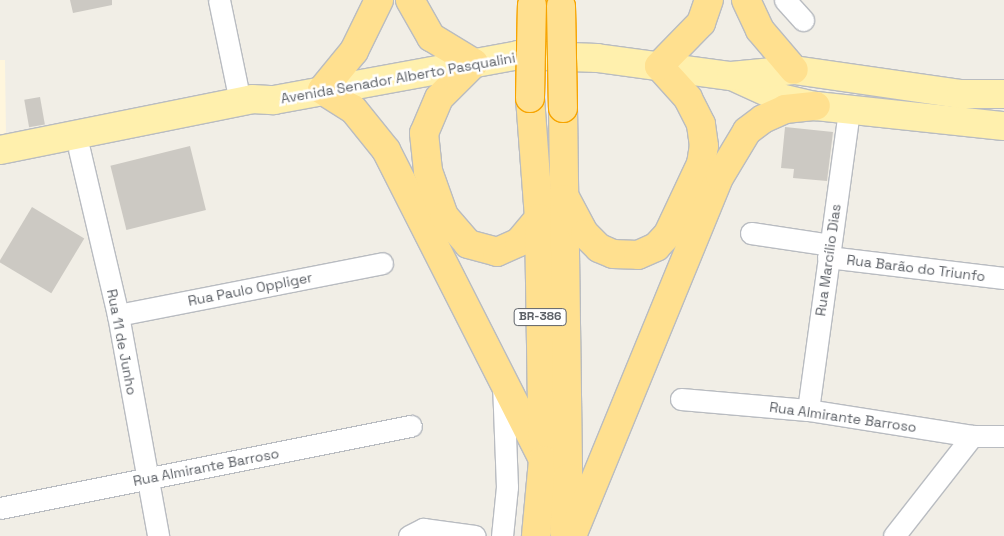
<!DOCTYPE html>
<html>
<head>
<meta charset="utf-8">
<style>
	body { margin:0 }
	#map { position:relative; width:1004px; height:536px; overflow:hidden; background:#f1eee6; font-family:"Space Grotesk",sans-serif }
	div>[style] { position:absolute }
	.commercial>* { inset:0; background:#fff6dd }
	.building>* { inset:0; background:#ccc9c3; transform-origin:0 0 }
	.roads { filter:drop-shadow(1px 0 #b9bcc1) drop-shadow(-1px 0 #b9bcc1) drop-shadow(0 1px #b9bcc1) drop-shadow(0 -1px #b9bcc1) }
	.minor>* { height:21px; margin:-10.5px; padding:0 10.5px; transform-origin:10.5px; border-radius:10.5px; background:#fff }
	.major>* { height:28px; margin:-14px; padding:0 14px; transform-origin:14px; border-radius:14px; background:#fff0ad }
	.highway>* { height:28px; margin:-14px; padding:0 14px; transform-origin:14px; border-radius:14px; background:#ffe08f }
	.bridges { filter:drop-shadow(1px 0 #f7a400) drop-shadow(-1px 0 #f7a400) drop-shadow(0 1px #f7a400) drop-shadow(0 -1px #f7a400) }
	.highway-bridge>* { height:28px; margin:-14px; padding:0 14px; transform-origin:14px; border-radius:14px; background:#ffe08f }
	span { translate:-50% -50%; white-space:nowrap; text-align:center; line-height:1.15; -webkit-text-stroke:5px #fff; paint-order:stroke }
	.shield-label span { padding:1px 4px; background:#fff; border:1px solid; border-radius:4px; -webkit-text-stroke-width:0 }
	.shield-label { font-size:12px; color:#5e6268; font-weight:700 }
	.street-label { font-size:14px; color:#5e6268 }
</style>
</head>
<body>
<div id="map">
	<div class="commercial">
		<i style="clip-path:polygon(0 60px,5px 60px,6px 138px,0 138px)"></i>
	</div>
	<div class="building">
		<i style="clip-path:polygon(70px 0,112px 0,112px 5px,73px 13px)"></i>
		<i style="left:40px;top:97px;width:28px;height:16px;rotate:80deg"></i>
		<i style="clip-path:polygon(785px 127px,833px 132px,827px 181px,793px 178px,794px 169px,781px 168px)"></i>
		<i style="left:190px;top:146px;width:66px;height:82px;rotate:76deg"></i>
		<i style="left:32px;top:207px;width:61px;height:64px;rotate:31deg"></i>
	</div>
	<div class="roads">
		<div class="minor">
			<i style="left:219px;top:0;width:103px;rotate:78.3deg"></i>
			<i style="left:785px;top:0;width:27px;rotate:48deg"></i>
			<i style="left:79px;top:149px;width:171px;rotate:76.8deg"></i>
			<i style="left:118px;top:315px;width:225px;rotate:79.7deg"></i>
			<i style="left:751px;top:233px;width:80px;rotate:8.6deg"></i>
			<i style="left:828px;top:257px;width:177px;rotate:6.8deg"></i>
			<i style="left:118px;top:315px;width:269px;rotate:-11.1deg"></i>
			<i style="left:681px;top:399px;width:127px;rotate:5deg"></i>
			<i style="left:808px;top:410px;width:166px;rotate:9deg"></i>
			<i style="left:972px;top:436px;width:32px"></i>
			<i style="left:808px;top:410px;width:303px;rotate:-82.2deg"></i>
			<i style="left:0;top:508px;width:419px;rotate:-11.3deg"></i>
			<i style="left:409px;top:536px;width:16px;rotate:-27deg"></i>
			<i style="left:423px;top:529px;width:52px;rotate:7.7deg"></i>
			<i style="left:502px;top:536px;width:49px;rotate:-84.2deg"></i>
			<i style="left:507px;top:487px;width:104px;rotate:-92.2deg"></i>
			<i style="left:894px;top:536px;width:127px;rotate:-52deg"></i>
		</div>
		<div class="major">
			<i style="left:732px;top:76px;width:53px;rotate:24.6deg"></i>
			<i style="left:780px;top:98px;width:37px;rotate:13deg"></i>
			<i style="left:816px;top:106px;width:189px;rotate:6.1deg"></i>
			<i style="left:0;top:150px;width:257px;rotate:-11.4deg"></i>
			<i style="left:252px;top:99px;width:22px;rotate:3deg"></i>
			<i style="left:274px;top:100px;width:248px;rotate:-10.4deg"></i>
			<i style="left:518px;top:55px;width:79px;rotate:2.2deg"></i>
			<i style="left:597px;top:58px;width:135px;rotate:7.7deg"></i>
			<i style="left:731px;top:76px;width:63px;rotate:-5.4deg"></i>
			<i style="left:794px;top:70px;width:169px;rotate:8.2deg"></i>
			<i style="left:961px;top:94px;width:43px"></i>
		</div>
		<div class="highway">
			<i style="left:379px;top:0;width:57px;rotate:116.1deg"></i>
			<i style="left:354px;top:51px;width:50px;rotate:129.4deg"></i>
			<i style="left:322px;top:90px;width:36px;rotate:32deg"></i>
			<i style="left:353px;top:109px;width:53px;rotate:51.2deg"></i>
			<i style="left:386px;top:150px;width:347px;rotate:63.1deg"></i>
			<i style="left:410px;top:0;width:43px;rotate:60.4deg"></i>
			<i style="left:431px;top:37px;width:50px;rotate:31.2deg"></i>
			<i style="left:474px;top:63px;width:49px;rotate:135deg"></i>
			<i style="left:439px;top:98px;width:38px;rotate:113deg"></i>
			<i style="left:424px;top:133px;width:38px;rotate:84deg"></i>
			<i style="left:428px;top:171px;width:48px;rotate:70.4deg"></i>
			<i style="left:444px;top:216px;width:37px;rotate:49deg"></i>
			<i style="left:468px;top:244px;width:30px;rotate:15deg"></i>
			<i style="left:497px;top:252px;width:24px;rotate:-24deg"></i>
			<i style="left:519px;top:242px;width:31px;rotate:-50deg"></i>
			<i style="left:746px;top:0;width:33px;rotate:65deg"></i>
			<i style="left:760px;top:30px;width:52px;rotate:49.6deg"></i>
			<i style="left:530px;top:98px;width:120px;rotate:85.7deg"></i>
			<i style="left:539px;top:218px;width:242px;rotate:89.1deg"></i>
			<i style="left:543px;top:460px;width:76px;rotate:95.3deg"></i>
			<i style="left:563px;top:108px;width:370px;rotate:89.2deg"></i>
			<i style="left:568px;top:478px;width:54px;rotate:94.2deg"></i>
			<i style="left:566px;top:199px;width:40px;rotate:62deg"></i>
			<i style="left:585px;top:234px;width:20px;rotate:45deg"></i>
			<i style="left:599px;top:248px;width:15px;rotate:23deg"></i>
			<i style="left:613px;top:254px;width:25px;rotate:2deg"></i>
			<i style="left:638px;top:255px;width:20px;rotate:-24deg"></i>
			<i style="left:656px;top:247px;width:18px;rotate:-47deg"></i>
			<i style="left:668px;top:234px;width:77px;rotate:-64.8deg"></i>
			<i style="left:701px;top:164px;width:18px;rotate:-81deg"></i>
			<i style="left:704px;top:146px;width:22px;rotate:-98deg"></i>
			<i style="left:701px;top:124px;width:29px;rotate:-117deg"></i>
			<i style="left:688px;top:98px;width:43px;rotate:-132.2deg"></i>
			<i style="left:659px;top:66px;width:60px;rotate:-45.7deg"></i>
			<i style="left:701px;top:23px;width:24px;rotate:-71deg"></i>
			<i style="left:572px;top:536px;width:389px;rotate:-67.7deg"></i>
			<i style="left:720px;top:176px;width:52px;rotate:-59deg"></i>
			<i style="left:747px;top:131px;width:20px;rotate:-37deg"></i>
			<i style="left:763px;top:119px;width:24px;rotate:-24deg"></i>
			<i style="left:785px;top:109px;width:31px;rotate:-6deg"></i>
		</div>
	</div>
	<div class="bridges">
		<div class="highway-bridge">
			<i style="left:561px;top:6px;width:102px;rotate:88.9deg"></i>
			<i style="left:530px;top:98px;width:93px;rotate:-88.8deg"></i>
		</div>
	</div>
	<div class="shield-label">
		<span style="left:540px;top:317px">BR-386</span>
	</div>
	<div class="street-label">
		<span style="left:398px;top:78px;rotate:-10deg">Avenida Senador Alberto Pasqualini</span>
		<span style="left:828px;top:260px;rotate:-82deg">Rua Marcílio Dias</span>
		<span style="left:916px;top:268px;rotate:7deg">Rua Barão do Triunfo</span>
		<span style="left:250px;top:289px;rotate:-11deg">Rua Paulo Oppliger</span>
		<span style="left:122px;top:342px;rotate:79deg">Rua 11 de Junho</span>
		<span style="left:843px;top:417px;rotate:8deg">Rua Almirante Barroso</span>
		<span style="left:206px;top:467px;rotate:-11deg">Rua Almirante Barroso</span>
	</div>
</div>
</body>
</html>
